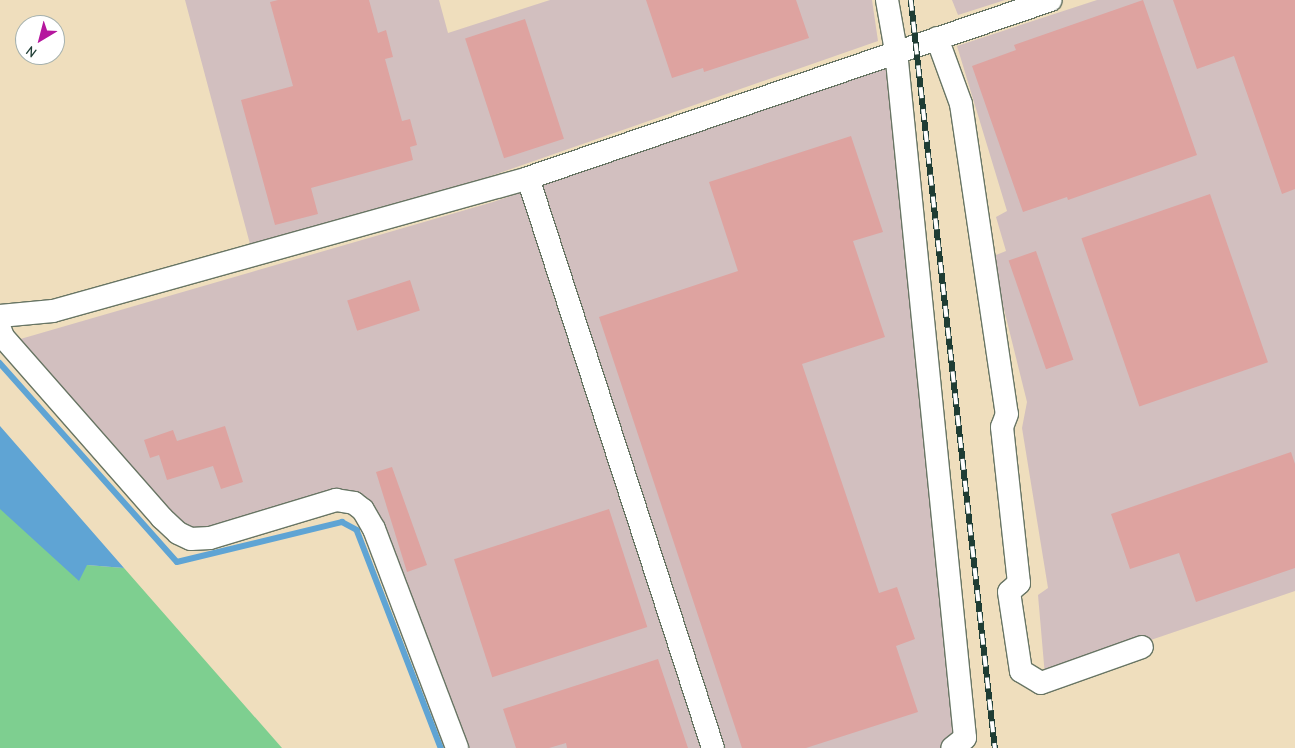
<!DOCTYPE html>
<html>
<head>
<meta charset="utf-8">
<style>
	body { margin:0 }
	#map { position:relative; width:1295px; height:748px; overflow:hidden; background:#efdebd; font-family:"Comic Neue",sans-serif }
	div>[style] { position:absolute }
	.industrial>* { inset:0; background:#d2bfbf }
	.green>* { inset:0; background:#7ecf90 }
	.water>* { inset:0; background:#5fa4d4 }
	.stream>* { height:5.5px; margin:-2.75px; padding:0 2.75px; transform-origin:2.75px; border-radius:2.75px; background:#5fa4d4 }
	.building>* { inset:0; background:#dea3a0; transform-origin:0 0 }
	.roads { filter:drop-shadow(1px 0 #687564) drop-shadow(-1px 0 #687564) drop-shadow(0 1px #687564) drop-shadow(0 -1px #687564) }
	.minor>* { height:22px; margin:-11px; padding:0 11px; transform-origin:11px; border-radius:11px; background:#fff }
	.rail>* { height:5.5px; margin-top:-2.75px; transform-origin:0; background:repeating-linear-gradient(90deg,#fff 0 11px,#1f3d34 0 22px); box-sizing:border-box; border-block:1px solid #1f3d34 }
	span { translate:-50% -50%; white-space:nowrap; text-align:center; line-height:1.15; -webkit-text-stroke:4px #fff; paint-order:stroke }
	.north { position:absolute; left:15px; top:15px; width:50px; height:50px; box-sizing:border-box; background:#fff; border:1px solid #a5b1ae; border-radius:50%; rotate:217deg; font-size:14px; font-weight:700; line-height:20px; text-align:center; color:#1f3d34 }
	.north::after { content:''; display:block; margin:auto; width:18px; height:22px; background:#b5179e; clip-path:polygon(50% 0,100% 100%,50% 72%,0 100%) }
</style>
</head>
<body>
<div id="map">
	<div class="industrial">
		<i style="clip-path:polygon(185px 0,439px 0,448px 33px,550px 0,872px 0,878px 41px,488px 177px,250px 244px)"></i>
		<i style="clip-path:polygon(952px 0,1005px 0,958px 15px)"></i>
		<i style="clip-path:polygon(1097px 0,1295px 0,1295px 591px,1045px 676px,1038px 595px,1048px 588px,1022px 428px,1027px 402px,991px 257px,1006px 251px,996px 217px,1007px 211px,957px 46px)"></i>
		<i style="clip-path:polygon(890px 67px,958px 739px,946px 748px,465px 748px,365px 503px,199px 534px,179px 525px,17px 340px,493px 202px)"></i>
	</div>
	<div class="green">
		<i style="clip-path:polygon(0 462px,87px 565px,124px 568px,282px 748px,0 748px)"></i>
	</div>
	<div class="water">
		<i style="clip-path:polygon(0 426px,124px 568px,87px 565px,79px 581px,0 509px)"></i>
	</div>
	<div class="stream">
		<i style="left:0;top:363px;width:266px;rotate:48.3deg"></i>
		<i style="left:177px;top:562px;width:170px;rotate:-13.6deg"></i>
		<i style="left:342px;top:522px;width:17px;rotate:28deg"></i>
		<i style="left:357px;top:530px;width:234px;rotate:68.9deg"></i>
	</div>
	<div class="building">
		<i style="clip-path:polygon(278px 0,369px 0,378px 33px,386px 30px,393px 57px,385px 59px,402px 121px,410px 119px,417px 145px,410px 147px,413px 160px,311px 188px,318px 214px,275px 225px,241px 100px,293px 86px,270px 2px)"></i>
		<i style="clip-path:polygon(646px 0,796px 0,809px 38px,704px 72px,703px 68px,672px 78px)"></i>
		<i style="clip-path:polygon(1143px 0,1197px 155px,1068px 200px,1067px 197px,1023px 212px,972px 66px,1016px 50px,1014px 45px)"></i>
		<i style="clip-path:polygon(1173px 0,1295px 0,1295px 189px,1282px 194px,1234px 56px,1197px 69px)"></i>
		<i style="left:525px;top:19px;width:126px;height:63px;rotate:72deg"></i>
		<i style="clip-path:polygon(851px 136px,883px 232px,853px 241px,885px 337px,802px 364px,879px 593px,897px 587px,915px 639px,896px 646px,918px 712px,806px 748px,742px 748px,599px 317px,738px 271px,709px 182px)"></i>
		<i style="left:1210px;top:194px;width:178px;height:136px;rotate:71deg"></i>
		<i style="left:1036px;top:251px;width:115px;height:29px;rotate:71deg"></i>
		<i style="left:410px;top:280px;width:32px;height:66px;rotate:72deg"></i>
		<i style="clip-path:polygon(225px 426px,243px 482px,221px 489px,213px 466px,167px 480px,159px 455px,150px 458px,144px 440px,173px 430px,177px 441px)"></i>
		<i style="clip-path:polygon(1291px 452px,1295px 464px,1295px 568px,1196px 602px,1179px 553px,1130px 569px,1111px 514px)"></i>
		<i style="clip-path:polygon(392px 467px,427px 565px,407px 572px,376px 472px)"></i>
		<i style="left:609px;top:509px;width:124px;height:163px;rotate:72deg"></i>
		<i style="clip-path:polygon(658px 659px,688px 748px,567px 748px,566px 743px,549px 748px,516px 748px,503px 709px)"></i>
	</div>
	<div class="roads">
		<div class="minor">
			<i style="left:887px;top:0;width:52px;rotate:80deg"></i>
			<i style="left:896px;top:51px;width:690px;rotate:84.26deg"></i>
			<i style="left:965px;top:738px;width:16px;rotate:142deg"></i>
			<i style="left:937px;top:38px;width:70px;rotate:70deg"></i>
			<i style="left:961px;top:104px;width:313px;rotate:81.6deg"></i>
			<i style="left:1007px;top:414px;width:14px;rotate:111deg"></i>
			<i style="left:1002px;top:427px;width:157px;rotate:83.8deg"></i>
			<i style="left:1019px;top:583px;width:13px;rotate:138deg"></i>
			<i style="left:1009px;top:592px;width:80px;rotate:81.4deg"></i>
			<i style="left:1021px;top:671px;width:23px;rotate:31deg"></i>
			<i style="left:1041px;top:683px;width:107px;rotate:-19.6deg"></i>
			<i style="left:528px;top:178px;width:599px;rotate:72.02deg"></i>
			<i style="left:0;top:316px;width:53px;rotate:-5.4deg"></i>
			<i style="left:53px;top:311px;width:493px;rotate:-15.6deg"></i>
			<i style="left:528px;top:178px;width:552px;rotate:-18.8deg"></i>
			<i style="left:0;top:329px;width:9px;rotate:69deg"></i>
			<i style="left:3px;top:337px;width:241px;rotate:48.7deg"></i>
			<i style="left:162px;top:518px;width:22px;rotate:43deg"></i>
			<i style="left:178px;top:533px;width:14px;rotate:25deg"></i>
			<i style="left:191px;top:539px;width:19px;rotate:-3deg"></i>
			<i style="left:210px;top:538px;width:132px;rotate:-16.8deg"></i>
			<i style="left:336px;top:500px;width:18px;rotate:9deg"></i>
			<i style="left:354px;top:503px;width:11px;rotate:38deg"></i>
			<i style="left:363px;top:510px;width:22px;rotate:60deg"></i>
			<i style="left:374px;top:529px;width:234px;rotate:69.2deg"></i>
		</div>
	</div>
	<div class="rail">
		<i style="left:911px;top:0;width:753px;rotate:83.59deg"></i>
	</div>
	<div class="north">N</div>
</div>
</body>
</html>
